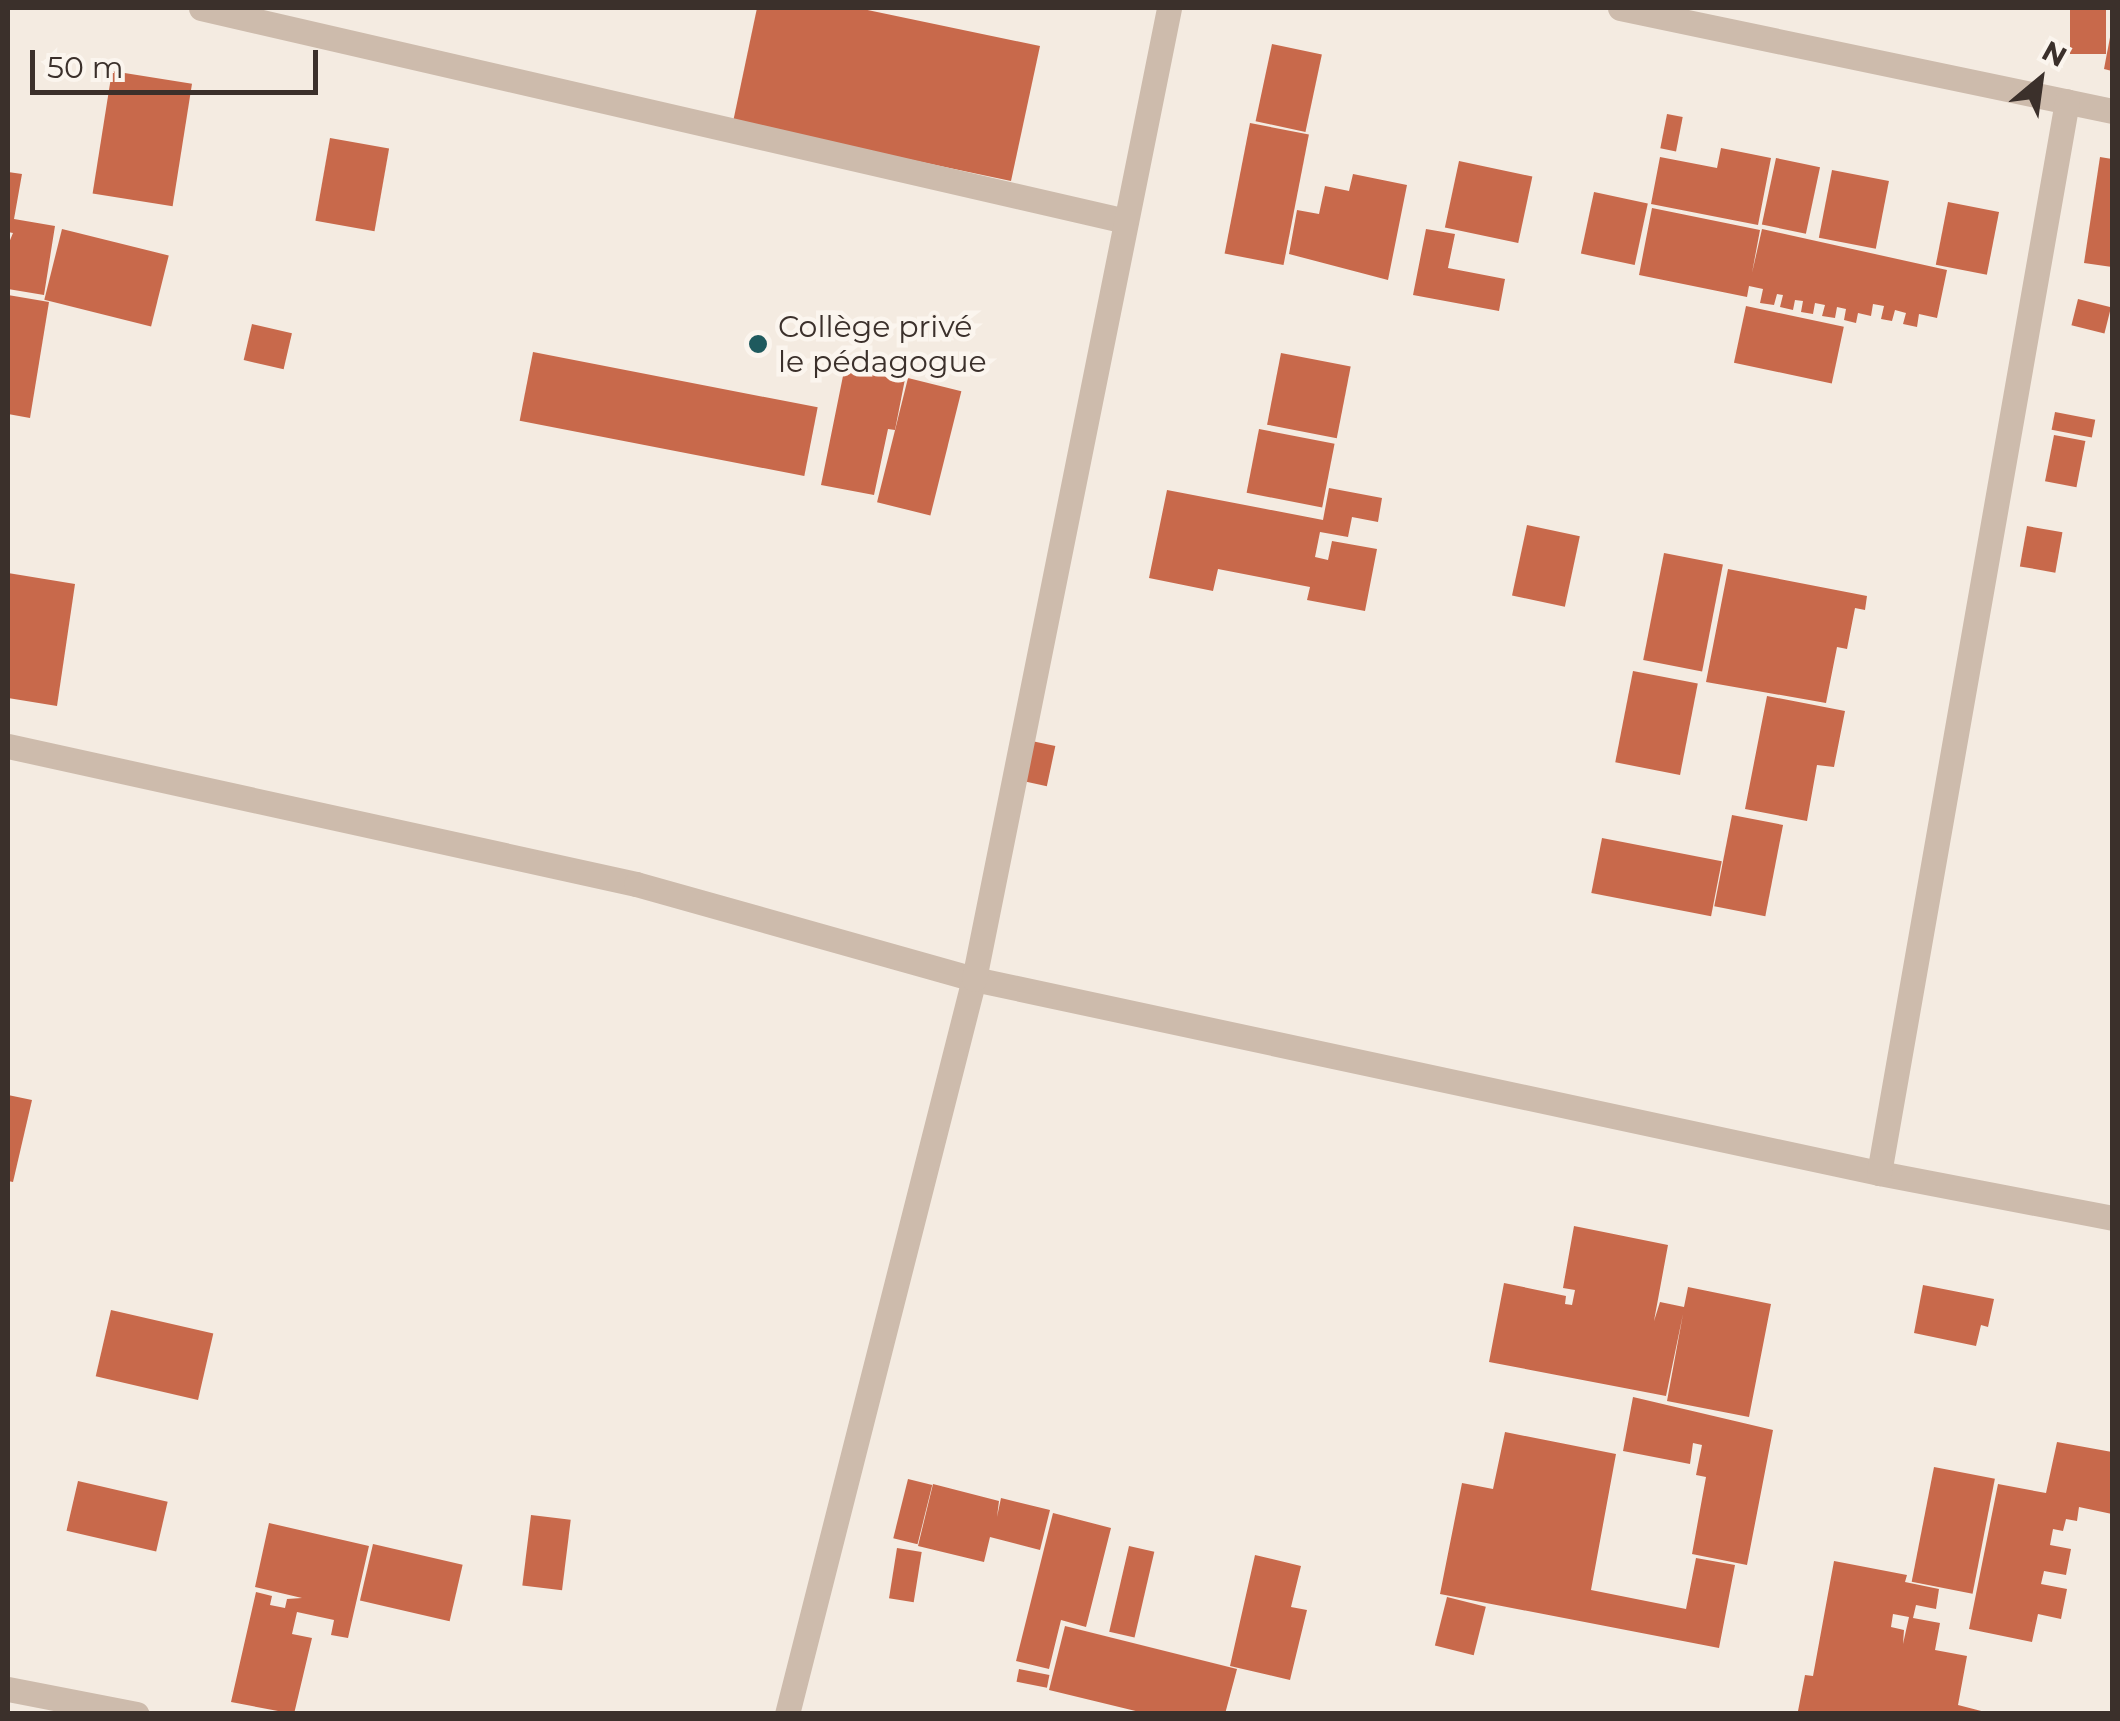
<!DOCTYPE html>
<html>
<head>
<meta charset="utf-8">
<style>
	body { margin:0 }
	#map { position:relative; width:2120px; height:1721px; overflow:hidden; background:#f4ebe1; font-family:Montserrat,sans-serif }
	div>[style] { position:absolute }
	.building>* { inset:0; background:#c8694b; transform-origin:0 0 }
	.minor>* { height:25px; margin:-12.5px; padding:0 12.5px; transform-origin:12.5px; border-radius:12.5px; background:#cdbbac }
	.dots>* { width:28px; height:28px; translate:-50% -50%; box-sizing:border-box; border:5px solid #fbf5ee; border-radius:50% }
	span { translate:-50% -50%; white-space:nowrap; text-align:center; line-height:1.15; -webkit-text-stroke:9px #fbf5ee; paint-order:stroke }
	.poi-label { font-size:30px; color:#3b302b }
	.left { translate:0 -50%; text-align:left }
	.frame { position:absolute; inset:0; border:10px solid #3b302b; pointer-events:none }
	.north { position:absolute; left:1990px; top:30px; width:100px; height:100px; -webkit-text-stroke:8px #fbf5ee; paint-order:stroke; rotate:29deg; font-size:28px; font-weight:700; line-height:40px; text-align:center; color:#3b302b }
	.north::after { content:''; display:block; margin:auto; width:35px; height:45px; background:#3b302b; clip-path:polygon(50% 0,100% 100%,50% 72%,0 100%) }
	.scale { position:absolute; left:30px; top:50px; width:288px; height:45px; box-sizing:border-box; border:5px solid #3b302b; border-top:0; padding-left:12px; font-size:30px; line-height:35px; white-space:nowrap; color:#3b302b; -webkit-text-stroke:8px #fbf5ee; paint-order:stroke }
</style>
</head>
<body>
<div id="map">
	<div class="building">
		<i style="clip-path:polygon(757px 8px,858px 8px,1040px 46px,1011px 181px,733px 122px)"></i>
		<i style="left:2070px;top:8px;width:36px;height:46px"></i>
		<i style="clip-path:polygon(2111px 32px,2112px 32px,2112px 71px,2104px 69px)"></i>
		<i style="left:1272px;top:44px;width:51px;height:79px;rotate:12deg"></i>
		<i style="left:112px;top:71px;width:81px;height:124px;rotate:9deg"></i>
		<i style="left:1667px;top:114px;width:16px;height:35px;rotate:11deg"></i>
		<i style="left:1250px;top:123px;width:60px;height:133px;rotate:11deg"></i>
		<i style="left:330px;top:138px;width:60px;height:84px;rotate:10deg"></i>
		<i style="clip-path:polygon(1721px 148px,1771px 158px,1758px 225px,1651px 204px,1660px 157px,1717px 168px)"></i>
		<i style="clip-path:polygon(2100px 157px,2112px 159px,2112px 267px,2084px 263px)"></i>
		<i style="left:1776px;top:158px;width:45px;height:68px;rotate:12deg"></i>
		<i style="left:1459px;top:161px;width:75px;height:68px;rotate:12deg"></i>
		<i style="left:1832px;top:170px;width:58px;height:69px;rotate:11deg"></i>
		<i style="clip-path:polygon(8px 172px,22px 174px,14px 219px,55px 226px,44px 295px,8px 289px,8px 245px,13px 233px,8px 232px)"></i>
		<i style="clip-path:polygon(1353px 174px,1407px 185px,1388px 280px,1289px 254px,1297px 210px,1319px 214px,1325px 186px,1349px 191px)"></i>
		<i style="left:1594px;top:192px;width:55px;height:63px;rotate:12deg"></i>
		<i style="left:1948px;top:202px;width:52px;height:64px;rotate:11deg"></i>
		<i style="clip-path:polygon(1652px 208px,1760px 230px,1752px 273px,1762px 229px,1947px 270px,1937px 318px,1919px 314px,1917px 327px,1903px 324px,1906px 313px,1895px 310px,1892px 321px,1881px 319px,1884px 306px,1873px 304px,1871px 316px,1858px 313px,1856px 323px,1844px 320px,1846px 309px,1837px 307px,1835px 318px,1822px 316px,1825px 305px,1815px 303px,1813px 314px,1801px 312px,1803px 301px,1795px 300px,1793px 310px,1780px 307px,1783px 295px,1777px 294px,1774px 305px,1760px 303px,1763px 289px,1749px 286px,1747px 297px,1639px 275px)"></i>
		<i style="left:62px;top:229px;width:110px;height:73px;rotate:14deg"></i>
		<i style="clip-path:polygon(1426px 229px,1455px 234px,1448px 268px,1505px 279px,1499px 311px,1413px 295px)"></i>
		<i style="clip-path:polygon(8px 295px,49px 302px,30px 418px,8px 414px)"></i>
		<i style="left:2078px;top:299px;width:34px;height:27px;rotate:14deg"></i>
		<i style="left:1746px;top:306px;width:100px;height:58px;rotate:12deg"></i>
		<i style="left:252px;top:324px;width:41px;height:37px;rotate:13deg"></i>
		<i style="left:533px;top:352px;width:290px;height:70px;rotate:11deg"></i>
		<i style="left:1281px;top:353px;width:71px;height:73px;rotate:11deg"></i>
		<i style="clip-path:polygon(845px 366px,905px 379px,895px 430px,888px 429px,874px 495px,821px 485px)"></i>
		<i style="left:908px;top:378px;width:55px;height:128px;rotate:14deg"></i>
		<i style="left:2055px;top:412px;width:41px;height:18px;rotate:11deg"></i>
		<i style="left:1259px;top:429px;width:77px;height:65px;rotate:11deg"></i>
		<i style="left:2054px;top:435px;width:32px;height:47px;rotate:11deg"></i>
		<i style="clip-path:polygon(1329px 488px,1382px 498px,1378px 522px,1352px 517px,1348px 537px,1320px 532px,1315px 557px,1328px 560px,1332px 541px,1377px 549px,1365px 611px,1307px 600px,1310px 587px,1218px 569px,1213px 591px,1149px 578px,1167px 490px,1323px 520px)"></i>
		<i style="left:1527px;top:525px;width:54px;height:72px;rotate:12deg"></i>
		<i style="left:2027px;top:526px;width:36px;height:41px;rotate:10deg"></i>
		<i style="left:1664px;top:553px;width:60px;height:109px;rotate:11deg"></i>
		<i style="clip-path:polygon(1728px 569px,1867px 596px,1865px 610px,1855px 608px,1847px 649px,1837px 647px,1826px 703px,1706px 682px)"></i>
		<i style="clip-path:polygon(8px 573px,75px 584px,57px 706px,8px 698px)"></i>
		<i style="left:1633px;top:671px;width:66px;height:93px;rotate:11deg"></i>
		<i style="clip-path:polygon(1767px 696px,1845px 711px,1834px 767px,1817px 765px,1807px 821px,1745px 809px)"></i>
		<i style="left:1027px;top:740px;width:29px;height:41px;rotate:12deg"></i>
		<i style="left:1732px;top:815px;width:52px;height:93px;rotate:11deg"></i>
		<i style="left:1602px;top:838px;width:122px;height:56px;rotate:11deg"></i>
		<i style="clip-path:polygon(8px 1095px,32px 1100px,13px 1182px,8px 1181px)"></i>
		<i style="clip-path:polygon(1574px 1226px,1668px 1245px,1654px 1321px,1660px 1302px,1684px 1307px,1688px 1287px,1771px 1304px,1749px 1417px,1667px 1401px,1683px 1314px,1666px 1396px,1489px 1362px,1504px 1283px,1566px 1296px,1565px 1304px,1572px 1305px,1575px 1290px,1563px 1288px)"></i>
		<i style="clip-path:polygon(1923px 1285px,1994px 1299px,1988px 1327px,1981px 1325px,1976px 1346px,1914px 1333px)"></i>
		<i style="left:111px;top:1310px;width:105px;height:68px;rotate:13deg"></i>
		<i style="clip-path:polygon(1633px 1397px,1773px 1430px,1747px 1565px,1692px 1554px,1706px 1477px,1696px 1475px,1702px 1445px,1693px 1443px,1690px 1464px,1623px 1451px)"></i>
		<i style="clip-path:polygon(1505px 1432px,1616px 1454px,1591px 1590px,1686px 1609px,1696px 1558px,1735px 1565px,1719px 1648px,1440px 1594px,1462px 1483px,1493px 1489px)"></i>
		<i style="clip-path:polygon(2057px 1442px,2112px 1452px,2112px 1514px,2079px 1507px,2077px 1521px,2066px 1519px,2063px 1531px,2053px 1529px,2050px 1545px,2071px 1549px,2066px 1575px,2044px 1571px,2041px 1584px,2067px 1589px,2061px 1619px,2038px 1614px,2032px 1642px,1969px 1629px,1998px 1484px,2046px 1493px)"></i>
		<i style="left:1934px;top:1467px;width:62px;height:117px;rotate:11deg"></i>
		<i style="left:908px;top:1479px;width:25px;height:61px;rotate:14deg"></i>
		<i style="left:78px;top:1481px;width:92px;height:51px;rotate:13deg"></i>
		<i style="clip-path:polygon(933px 1484px,999px 1501px,997px 1517px,1001px 1498px,1050px 1510px,1040px 1550px,990px 1537px,984px 1562px,918px 1546px)"></i>
		<i style="clip-path:polygon(1053px 1513px,1111px 1528px,1086px 1627px,1061px 1620px,1049px 1669px,1016px 1661px)"></i>
		<i style="left:531px;top:1515px;width:40px;height:71px;rotate:7deg"></i>
		<i style="clip-path:polygon(269px 1523px,369px 1546px,348px 1638px,331px 1635px,334px 1620px,297px 1612px,292px 1634px,312px 1638px,294px 1714px,231px 1702px,256px 1592px,272px 1596px,270px 1605px,285px 1608px,287px 1599px,302px 1598px,255px 1587px)"></i>
		<i style="left:373px;top:1544px;width:92px;height:58px;rotate:13deg"></i>
		<i style="left:1129px;top:1546px;width:26px;height:88px;rotate:13deg"></i>
		<i style="left:897px;top:1548px;width:25px;height:51px;rotate:9deg"></i>
		<i style="clip-path:polygon(1255px 1555px,1301px 1566px,1291px 1607px,1307px 1610px,1290px 1680px,1230px 1666px)"></i>
		<i style="clip-path:polygon(evenodd,1834px 1561px,1907px 1575px,1905px 1582px,1939px 1589px,1936px 1609px,1916px 1605px,1913px 1618px,1940px 1623px,1935px 1650px,1967px 1656px,1958px 1705px,1993px 1714px,1798px 1711px,1805px 1675px,1813px 1676px,1834px 1561px,1893px 1614px,1909px 1617px,1903px 1644px,1904px 1630px,1891px 1627px,1893px 1614px)"></i>
		<i style="left:1447px;top:1597px;width:40px;height:50px;rotate:14deg"></i>
		<i style="clip-path:polygon(1065px 1626px,1237px 1669px,1225px 1714px,1148px 1714px,1049px 1690px)"></i>
		<i style="left:1019px;top:1669px;width:31px;height:13px;rotate:11deg"></i>
	</div>
	<div class="minor">
		<i style="left:201px;top:8px;width:949px;rotate:12.97deg"></i>
		<i style="left:1620px;top:8px;width:503px;rotate:11.82deg"></i>
		<i style="left:8px;top:746px;width:643px;rotate:12.39deg"></i>
		<i style="left:636px;top:884px;width:351px;rotate:15.7deg"></i>
		<i style="left:974px;top:979px;width:926px;rotate:12.1deg"></i>
		<i style="left:1879px;top:1173px;width:237px;rotate:10.9deg"></i>
		<i style="left:1879px;top:1173px;width:1088px;rotate:-80.05deg"></i>
		<i style="left:8px;top:1689px;width:131px;rotate:11deg"></i>
		<i style="left:787px;top:1714px;width:758px;rotate:-75.73deg"></i>
		<i style="left:974px;top:979px;width:990px;rotate:-78.64deg"></i>
	</div>
	<div class="dots">
		<i style="left:758px;top:344px;background:#1f5a5e"></i>
	</div>
	<div class="poi-label">
		<span class="left" style="left:778px;top:344px">Collège privé<br>le pédagogue</span>
	</div>
	<div class="frame"></div>
	<div class="north">N</div>
	<div class="scale">50 m</div>
</div>
</body>
</html>
